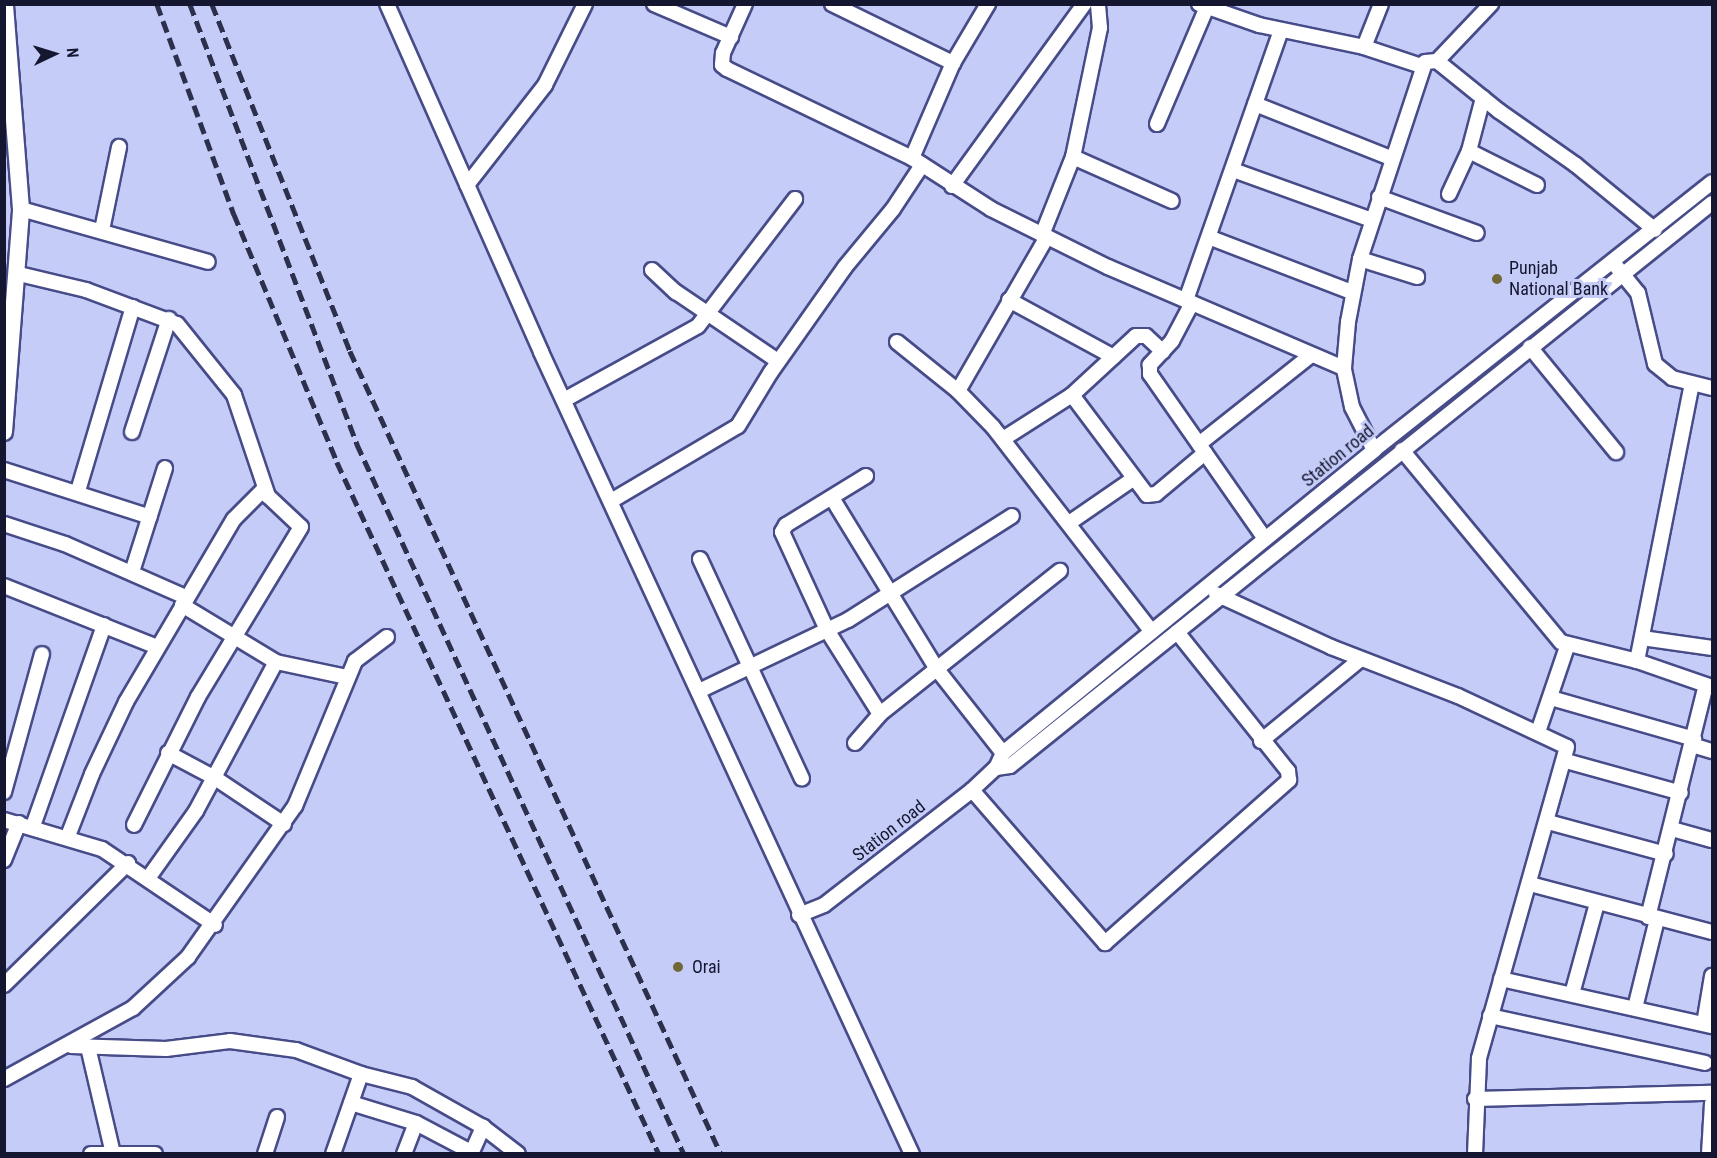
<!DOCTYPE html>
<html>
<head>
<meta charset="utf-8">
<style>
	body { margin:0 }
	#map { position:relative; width:1717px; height:1158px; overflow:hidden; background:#c5ccf7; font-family:"Roboto Condensed",sans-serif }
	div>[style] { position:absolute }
	.roads { filter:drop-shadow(2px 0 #474c89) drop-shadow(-2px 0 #474c89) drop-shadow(0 2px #474c89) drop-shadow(0 -2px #474c89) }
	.minor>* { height:14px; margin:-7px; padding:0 7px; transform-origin:7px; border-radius:7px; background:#fff }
	.tertiary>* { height:16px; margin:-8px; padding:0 8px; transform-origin:8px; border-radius:8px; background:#fff }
	.rail>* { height:4.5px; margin-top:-2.25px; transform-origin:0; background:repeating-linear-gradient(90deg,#2d304c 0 12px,transparent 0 18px) }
	.dots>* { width:16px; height:16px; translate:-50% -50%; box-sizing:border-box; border:3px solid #c5ccf7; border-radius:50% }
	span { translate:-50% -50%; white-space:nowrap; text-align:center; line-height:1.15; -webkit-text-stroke:6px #c5ccf7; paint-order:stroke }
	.poi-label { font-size:18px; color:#151731 }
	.left { translate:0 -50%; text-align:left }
	.street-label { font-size:18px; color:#151731 }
	.frame { position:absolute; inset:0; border:6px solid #151731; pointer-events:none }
	.north { position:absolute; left:24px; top:24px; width:60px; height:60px; -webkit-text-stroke:4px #c5ccf7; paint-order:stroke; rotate:86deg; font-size:16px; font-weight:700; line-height:24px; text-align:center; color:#151731 }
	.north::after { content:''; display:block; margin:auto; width:21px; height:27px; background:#151731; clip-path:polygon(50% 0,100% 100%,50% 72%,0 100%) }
</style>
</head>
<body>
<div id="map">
	<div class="roads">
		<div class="minor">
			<i style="left:387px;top:4px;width:381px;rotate:66.1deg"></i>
			<i style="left:541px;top:352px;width:884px;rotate:65.18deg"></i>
			<i style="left:654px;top:4px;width:84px;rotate:23.2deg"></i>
			<i style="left:745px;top:4px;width:54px;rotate:114.2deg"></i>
			<i style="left:723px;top:53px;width:12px;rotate:95deg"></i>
			<i style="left:722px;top:65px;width:6px;rotate:39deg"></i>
			<i style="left:727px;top:69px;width:205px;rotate:25.7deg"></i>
			<i style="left:912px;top:158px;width:94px;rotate:32.8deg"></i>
			<i style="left:991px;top:209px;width:131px;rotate:26.4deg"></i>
			<i style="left:1108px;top:267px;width:257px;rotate:23.2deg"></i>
			<i style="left:832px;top:4px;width:135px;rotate:26deg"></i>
			<i style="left:1199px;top:4px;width:64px;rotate:19.3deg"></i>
			<i style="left:1259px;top:25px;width:107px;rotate:11.8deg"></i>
			<i style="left:1364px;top:47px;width:60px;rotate:18.4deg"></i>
			<i style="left:1364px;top:47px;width:46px;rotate:-68.4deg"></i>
			<i style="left:1437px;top:61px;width:79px;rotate:-46.5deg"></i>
			<i style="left:1255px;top:104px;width:146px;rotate:21.7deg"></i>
			<i style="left:1157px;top:124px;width:127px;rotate:-66.9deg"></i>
			<i style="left:1469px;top:151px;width:76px;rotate:26.6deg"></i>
			<i style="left:1073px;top:157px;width:108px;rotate:24deg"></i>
			<i style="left:912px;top:158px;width:103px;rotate:-66.7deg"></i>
			<i style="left:953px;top:63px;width:69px;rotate:-59.3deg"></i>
			<i style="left:1233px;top:170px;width:148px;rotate:19.8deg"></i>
			<i style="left:467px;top:185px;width:127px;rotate:-52deg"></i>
			<i style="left:545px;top:85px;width:90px;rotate:-63.7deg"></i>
			<i style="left:952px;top:186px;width:225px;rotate:-54deg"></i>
			<i style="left:1449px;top:194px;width:47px;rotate:-65.1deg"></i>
			<i style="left:1469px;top:151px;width:55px;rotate:-75.2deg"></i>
			<i style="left:1379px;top:197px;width:104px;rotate:20.2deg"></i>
			<i style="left:21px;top:209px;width:194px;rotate:15.8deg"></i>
			<i style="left:102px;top:230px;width:85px;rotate:-78.4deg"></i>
			<i style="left:1042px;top:235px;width:84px;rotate:-68.3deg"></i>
			<i style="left:1073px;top:157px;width:132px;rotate:-78.2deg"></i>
			<i style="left:1100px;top:28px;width:24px;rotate:-95deg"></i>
			<i style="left:1211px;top:238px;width:151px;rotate:21deg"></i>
			<i style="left:1360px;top:259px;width:60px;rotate:17.5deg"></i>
			<i style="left:1616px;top:266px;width:35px;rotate:51deg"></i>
			<i style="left:1638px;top:293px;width:73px;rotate:76.5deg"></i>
			<i style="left:1655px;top:364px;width:22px;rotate:39deg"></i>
			<i style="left:1672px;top:378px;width:41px;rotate:14deg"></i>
			<i style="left:652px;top:270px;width:33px;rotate:43deg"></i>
			<i style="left:676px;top:292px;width:123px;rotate:34.1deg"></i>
			<i style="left:19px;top:274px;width:69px;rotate:13.4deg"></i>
			<i style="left:86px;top:290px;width:97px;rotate:20.5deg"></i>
			<i style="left:177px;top:324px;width:91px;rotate:51.2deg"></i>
			<i style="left:234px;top:395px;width:107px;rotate:71.4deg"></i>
			<i style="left:268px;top:496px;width:45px;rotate:43.2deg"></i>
			<i style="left:301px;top:527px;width:199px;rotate:121.2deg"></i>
			<i style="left:198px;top:697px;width:143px;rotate:116.6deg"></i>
			<i style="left:1009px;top:300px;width:119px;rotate:28.5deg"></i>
			<i style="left:1186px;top:300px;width:286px;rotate:-70.6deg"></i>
			<i style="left:1192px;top:303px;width:43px;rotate:117.8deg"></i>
			<i style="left:1172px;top:341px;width:33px;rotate:133deg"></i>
			<i style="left:1150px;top:365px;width:9px;rotate:90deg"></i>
			<i style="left:1150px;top:374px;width:201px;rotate:55.1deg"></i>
			<i style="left:897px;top:342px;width:78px;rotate:38.8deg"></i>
			<i style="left:958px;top:391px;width:50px;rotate:45.8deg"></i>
			<i style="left:993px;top:427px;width:259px;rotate:52.2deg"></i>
			<i style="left:1530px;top:347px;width:136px;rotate:50.7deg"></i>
			<i style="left:958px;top:391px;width:178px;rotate:-60deg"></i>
			<i style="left:1072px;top:395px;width:125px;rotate:53.1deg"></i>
			<i style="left:1147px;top:495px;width:9px;rotate:-6deg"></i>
			<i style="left:1156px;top:494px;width:64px;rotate:-39.9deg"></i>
			<i style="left:564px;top:400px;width:153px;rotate:-28.9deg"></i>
			<i style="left:698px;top:326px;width:160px;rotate:-52.6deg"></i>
			<i style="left:132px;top:432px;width:119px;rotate:-71.9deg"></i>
			<i style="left:1003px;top:439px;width:82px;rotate:-32.5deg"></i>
			<i style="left:1072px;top:395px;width:87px;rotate:-42.7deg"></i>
			<i style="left:1136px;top:336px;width:10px"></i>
			<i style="left:1146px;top:336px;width:23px;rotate:43deg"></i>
			<i style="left:1199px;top:444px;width:142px;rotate:-38.4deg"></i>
			<i style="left:1374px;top:450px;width:48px;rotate:-117.1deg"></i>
			<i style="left:1352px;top:407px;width:40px;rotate:-102deg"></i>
			<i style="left:1344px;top:368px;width:46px;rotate:-85deg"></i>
			<i style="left:1348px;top:322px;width:64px;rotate:-79.2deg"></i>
			<i style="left:1360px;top:259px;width:207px;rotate:-71.7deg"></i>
			<i style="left:1425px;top:62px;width:12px;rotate:-5deg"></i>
			<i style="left:1437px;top:61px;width:80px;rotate:38.9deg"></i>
			<i style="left:1499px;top:111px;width:94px;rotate:35deg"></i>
			<i style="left:1576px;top:165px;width:102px;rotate:39.4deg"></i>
			<i style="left:1402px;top:450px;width:249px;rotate:50.4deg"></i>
			<i style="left:1561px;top:642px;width:78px;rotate:14deg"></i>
			<i style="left:1637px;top:661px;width:79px;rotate:19.1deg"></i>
			<i style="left:4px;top:470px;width:153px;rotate:17.8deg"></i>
			<i style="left:866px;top:476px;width:94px;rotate:148.5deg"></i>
			<i style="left:786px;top:525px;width:8px;rotate:120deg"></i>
			<i style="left:782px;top:532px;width:108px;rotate:65.3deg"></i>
			<i style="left:827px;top:630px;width:99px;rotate:57.8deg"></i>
			<i style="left:78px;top:491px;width:192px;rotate:-73.4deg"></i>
			<i style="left:832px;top:498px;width:199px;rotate:58.5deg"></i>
			<i style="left:936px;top:668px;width:108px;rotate:51.8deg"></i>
			<i style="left:611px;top:501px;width:147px;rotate:-30.6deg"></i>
			<i style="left:738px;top:426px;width:63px;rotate:-58.6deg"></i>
			<i style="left:771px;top:372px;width:128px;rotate:-54.8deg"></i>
			<i style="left:845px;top:267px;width:75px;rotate:-50.4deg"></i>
			<i style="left:893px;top:209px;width:53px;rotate:-56.6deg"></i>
			<i style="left:1069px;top:523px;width:78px;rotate:-34.5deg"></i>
			<i style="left:4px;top:524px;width:64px;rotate:18.2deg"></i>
			<i style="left:65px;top:544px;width:132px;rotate:23.7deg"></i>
			<i style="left:700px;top:559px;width:242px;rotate:65.1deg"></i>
			<i style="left:132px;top:572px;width:109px;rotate:-72.4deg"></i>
			<i style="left:4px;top:586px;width:165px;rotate:21.7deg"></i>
			<i style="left:1216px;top:594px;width:127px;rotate:24.7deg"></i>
			<i style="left:1331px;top:647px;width:136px;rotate:21.1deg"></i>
			<i style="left:1458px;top:696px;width:120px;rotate:25.1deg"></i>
			<i style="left:1567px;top:747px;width:324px;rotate:105.8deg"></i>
			<i style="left:1479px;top:1059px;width:95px;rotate:92.4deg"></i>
			<i style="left:182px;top:605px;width:110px;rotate:31.2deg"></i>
			<i style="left:276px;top:662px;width:73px;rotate:11.9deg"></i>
			<i style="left:1642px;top:638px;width:71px;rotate:8.1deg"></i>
			<i style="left:1637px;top:661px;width:282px;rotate:-78.8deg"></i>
			<i style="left:699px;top:691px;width:165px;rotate:-25.5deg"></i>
			<i style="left:848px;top:620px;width:194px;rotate:-32.4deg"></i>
			<i style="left:1551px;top:698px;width:149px;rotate:16deg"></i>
			<i style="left:1538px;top:732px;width:90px;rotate:-71.2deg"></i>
			<i style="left:1261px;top:741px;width:129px;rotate:-39.4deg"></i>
			<i style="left:855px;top:743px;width:38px;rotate:-49deg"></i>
			<i style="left:880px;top:714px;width:230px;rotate:-38.5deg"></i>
			<i style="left:1692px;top:745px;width:21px;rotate:17deg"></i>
			<i style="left:168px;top:753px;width:53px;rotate:28deg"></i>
			<i style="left:215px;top:778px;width:83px;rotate:33.7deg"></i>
			<i style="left:1566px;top:761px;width:119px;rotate:15.5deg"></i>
			<i style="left:996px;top:768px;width:14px;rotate:-8deg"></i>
			<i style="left:1010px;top:766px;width:900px;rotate:-38.73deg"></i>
			<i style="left:972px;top:790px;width:203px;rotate:49deg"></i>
			<i style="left:1105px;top:943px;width:246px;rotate:-41.5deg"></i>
			<i style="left:1289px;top:780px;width:9px;rotate:-96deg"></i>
			<i style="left:1288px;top:771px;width:178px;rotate:-128.6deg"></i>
			<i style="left:4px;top:792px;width:143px;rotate:-74.6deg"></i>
			<i style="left:4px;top:820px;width:102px;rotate:16.5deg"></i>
			<i style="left:102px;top:849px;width:136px;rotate:33.9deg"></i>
			<i style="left:1548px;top:822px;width:122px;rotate:15.2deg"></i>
			<i style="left:33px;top:826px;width:213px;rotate:-70.5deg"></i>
			<i style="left:1672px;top:829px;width:41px;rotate:15.4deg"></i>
			<i style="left:68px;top:836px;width:66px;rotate:-68.8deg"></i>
			<i style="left:92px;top:774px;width:80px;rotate:-64.7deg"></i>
			<i style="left:126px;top:702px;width:212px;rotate:-59.5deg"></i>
			<i style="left:234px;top:519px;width:42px;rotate:-45deg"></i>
			<i style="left:4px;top:860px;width:40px;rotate:-68deg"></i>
			<i style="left:149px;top:877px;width:81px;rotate:-54.5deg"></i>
			<i style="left:196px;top:811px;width:169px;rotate:-61.8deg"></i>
			<i style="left:1530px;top:884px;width:188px;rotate:14.8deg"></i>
			<i style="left:799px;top:915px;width:27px;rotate:-22deg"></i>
			<i style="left:824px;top:905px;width:187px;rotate:-37.8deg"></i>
			<i style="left:972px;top:790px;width:33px;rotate:-43deg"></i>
			<i style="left:996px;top:768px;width:17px;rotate:-65deg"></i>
			<i style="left:1003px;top:753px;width:479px;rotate:-39.2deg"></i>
			<i style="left:1374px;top:450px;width:431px;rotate:-38.4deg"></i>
			<i style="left:1648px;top:917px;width:239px;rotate:-76deg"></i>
			<i style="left:1501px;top:979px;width:216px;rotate:12.6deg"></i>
			<i style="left:4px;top:985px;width:174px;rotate:-44.5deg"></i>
			<i style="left:1572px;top:994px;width:94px;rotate:-74.6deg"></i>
			<i style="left:1635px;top:1008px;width:92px;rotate:-76.1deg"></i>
			<i style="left:1490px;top:1016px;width:220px;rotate:12.3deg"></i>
			<i style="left:1704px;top:1024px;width:49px;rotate:-80.5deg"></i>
			<i style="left:71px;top:1046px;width:95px;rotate:1.8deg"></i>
			<i style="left:166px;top:1049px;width:64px;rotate:-7.1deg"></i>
			<i style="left:230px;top:1041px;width:67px;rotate:7.8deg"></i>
			<i style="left:296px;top:1050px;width:69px;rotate:20.3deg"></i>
			<i style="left:361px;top:1074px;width:53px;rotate:14.3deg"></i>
			<i style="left:412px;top:1087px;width:81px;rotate:29.4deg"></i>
			<i style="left:483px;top:1127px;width:44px;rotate:37.6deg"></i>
			<i style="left:88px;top:1047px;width:110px;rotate:76.8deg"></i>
			<i style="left:4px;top:1079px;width:147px;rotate:-28.8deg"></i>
			<i style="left:133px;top:1008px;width:75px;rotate:-42.8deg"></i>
			<i style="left:188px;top:957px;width:185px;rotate:-54.7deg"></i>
			<i style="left:295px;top:806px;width:157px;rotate:-67.5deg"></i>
			<i style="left:355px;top:661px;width:40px;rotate:-37deg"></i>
			<i style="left:1475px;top:1099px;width:237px;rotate:-1.5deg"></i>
			<i style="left:351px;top:1103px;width:68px;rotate:17.1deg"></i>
			<i style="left:416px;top:1123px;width:62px;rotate:27.8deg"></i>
			<i style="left:91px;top:1154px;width:64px"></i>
			<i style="left:265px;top:1154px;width:39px;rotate:-72deg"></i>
			<i style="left:333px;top:1154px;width:85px;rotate:-70.7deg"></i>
			<i style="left:404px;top:1154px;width:33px;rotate:-69deg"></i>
			<i style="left:471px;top:1154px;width:30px;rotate:-66deg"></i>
			<i style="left:1709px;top:1154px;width:51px;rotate:-86.6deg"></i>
		</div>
		<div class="tertiary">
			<i style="left:4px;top:432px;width:224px;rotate:-85.6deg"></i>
			<i style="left:21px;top:209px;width:206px;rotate:-94.5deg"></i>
		</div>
	</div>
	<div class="rail">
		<i style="left:157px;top:4px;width:224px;rotate:69.9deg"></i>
		<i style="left:234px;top:214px;width:269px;rotate:67.4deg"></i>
		<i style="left:337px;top:462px;width:763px;rotate:65.05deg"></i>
		<i style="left:190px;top:4px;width:471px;rotate:69.2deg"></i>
		<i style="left:357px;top:444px;width:782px;rotate:65.27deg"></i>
		<i style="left:212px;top:4px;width:373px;rotate:68.3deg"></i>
		<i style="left:350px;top:351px;width:885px;rotate:65.2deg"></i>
	</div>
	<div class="dots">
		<i style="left:1497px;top:279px;background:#726835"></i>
		<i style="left:678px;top:967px;background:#726835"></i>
	</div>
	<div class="poi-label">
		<span class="left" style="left:1509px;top:279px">Punjab<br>National Bank</span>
		<span class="left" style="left:692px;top:967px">Orai</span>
	</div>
	<div class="street-label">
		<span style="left:1338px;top:456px;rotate:-39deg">Station road</span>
		<span style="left:889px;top:831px;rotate:-38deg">Station road</span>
	</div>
	<div class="frame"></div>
	<div class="north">N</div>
</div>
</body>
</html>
